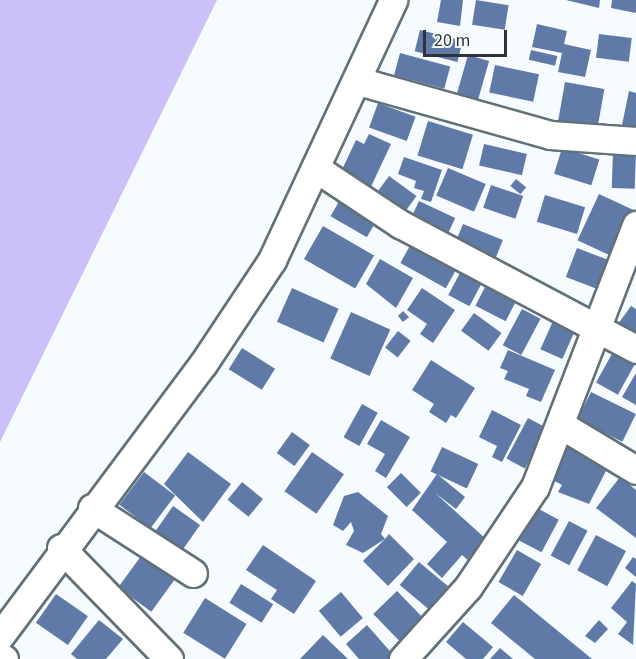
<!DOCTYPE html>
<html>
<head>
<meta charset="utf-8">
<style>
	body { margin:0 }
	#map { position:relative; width:636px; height:659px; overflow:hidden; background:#f5fbfe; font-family:"Source Sans 3",sans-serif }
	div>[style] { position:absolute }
	.water>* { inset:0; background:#cbc0f7 }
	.building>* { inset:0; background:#607aa8; transform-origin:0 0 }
	.roads { filter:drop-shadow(2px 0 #627077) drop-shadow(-2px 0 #627077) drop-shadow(0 2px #627077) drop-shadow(0 -2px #627077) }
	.street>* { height:27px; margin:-13.5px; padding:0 13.5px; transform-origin:13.5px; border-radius:13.5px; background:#fff }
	span { translate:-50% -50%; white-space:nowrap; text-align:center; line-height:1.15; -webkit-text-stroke:6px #f5fbfe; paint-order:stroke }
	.scale { position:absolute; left:423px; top:30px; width:84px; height:27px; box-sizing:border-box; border:3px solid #2d3336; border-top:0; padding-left:8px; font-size:18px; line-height:21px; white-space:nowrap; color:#2d3336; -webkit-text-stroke:4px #f5fbfe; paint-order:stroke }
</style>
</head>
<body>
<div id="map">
	<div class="water">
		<i style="clip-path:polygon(0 0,217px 0,0 442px)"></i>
	</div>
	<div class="building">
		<i style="clip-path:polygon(441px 0,463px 0,460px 26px,437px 22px)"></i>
		<i style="left:476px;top:0;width:33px;height:25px;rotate:9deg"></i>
		<i style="clip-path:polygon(566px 0,600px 0,599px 8px)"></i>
		<i style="clip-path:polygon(612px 0,636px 0,636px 13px,611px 8px)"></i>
		<i style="clip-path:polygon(537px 24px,567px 31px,564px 44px,591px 50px,585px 77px,558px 72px,562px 53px,532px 47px)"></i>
		<i style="left:420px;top:30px;width:44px;height:22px;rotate:14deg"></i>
		<i style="left:599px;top:34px;width:33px;height:24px;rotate:7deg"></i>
		<i style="left:531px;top:50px;width:27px;height:10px;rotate:13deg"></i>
		<i style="left:400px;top:53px;width:52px;height:23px;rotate:15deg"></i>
		<i style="left:468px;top:55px;width:22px;height:45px;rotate:16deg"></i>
		<i style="left:495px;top:65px;width:45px;height:28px;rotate:12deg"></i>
		<i style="left:565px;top:82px;width:40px;height:46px;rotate:10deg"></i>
		<i style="clip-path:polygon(629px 91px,636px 93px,636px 128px,622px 125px)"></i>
		<i style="left:378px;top:103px;width:40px;height:26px;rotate:20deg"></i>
		<i style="left:428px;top:121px;width:47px;height:36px;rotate:17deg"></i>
		<i style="clip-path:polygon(369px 134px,391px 144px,369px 191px,339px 176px,356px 140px,364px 144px)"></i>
		<i style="left:484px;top:144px;width:44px;height:22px;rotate:13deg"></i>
		<i style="left:562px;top:148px;width:39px;height:27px;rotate:17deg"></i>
		<i style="left:613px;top:152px;width:23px;height:36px;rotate:2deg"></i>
		<i style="clip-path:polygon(404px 157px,442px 170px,431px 202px,421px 199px,424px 191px,414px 188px,416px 181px,398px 174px)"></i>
		<i style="left:448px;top:168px;width:41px;height:30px;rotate:23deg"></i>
		<i style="left:389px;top:176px;width:34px;height:21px;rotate:36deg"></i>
		<i style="left:516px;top:179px;width:13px;height:9px;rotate:39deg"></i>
		<i style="left:491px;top:185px;width:34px;height:24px;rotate:19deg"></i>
		<i style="left:599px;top:194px;width:38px;height:51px;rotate:25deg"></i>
		<i style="left:545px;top:195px;width:42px;height:28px;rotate:17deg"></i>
		<i style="left:341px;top:198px;width:42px;height:21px;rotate:30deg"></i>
		<i style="left:419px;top:201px;width:40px;height:23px;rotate:25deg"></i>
		<i style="left:463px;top:224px;width:43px;height:24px;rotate:22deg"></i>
		<i style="left:323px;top:226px;width:59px;height:38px;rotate:30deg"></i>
		<i style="left:412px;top:242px;width:52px;height:24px;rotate:29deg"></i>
		<i style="left:577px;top:248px;width:42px;height:31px;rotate:21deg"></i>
		<i style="clip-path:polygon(380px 259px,413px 278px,396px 308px,366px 284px)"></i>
		<i style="left:460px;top:273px;width:24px;height:25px;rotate:28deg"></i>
		<i style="left:485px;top:287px;width:34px;height:21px;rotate:27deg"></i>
		<i style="left:292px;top:288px;width:51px;height:37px;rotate:24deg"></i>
		<i style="clip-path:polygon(422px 288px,455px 310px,433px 343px,420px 334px,427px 324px,407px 310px)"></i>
		<i style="clip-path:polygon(631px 306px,636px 309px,636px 345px,618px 324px)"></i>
		<i style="left:522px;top:309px;width:21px;height:41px;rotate:28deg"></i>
		<i style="clip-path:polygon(403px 311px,409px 317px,403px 322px,398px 316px)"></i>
		<i style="left:351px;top:312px;width:43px;height:51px;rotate:24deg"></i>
		<i style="left:474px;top:313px;width:34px;height:22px;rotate:36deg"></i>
		<i style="left:553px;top:321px;width:24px;height:31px;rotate:24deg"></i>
		<i style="left:398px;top:331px;width:16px;height:21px;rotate:38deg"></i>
		<i style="left:242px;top:348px;width:39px;height:25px;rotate:32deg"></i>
		<i style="clip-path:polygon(508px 350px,555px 370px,541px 402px,526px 396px,529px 389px,504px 379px,508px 371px,500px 368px)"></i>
		<i style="left:613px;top:352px;width:25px;height:35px;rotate:29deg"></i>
		<i style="clip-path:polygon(431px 360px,475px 388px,456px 418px,451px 415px,446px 423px,429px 412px,434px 404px,412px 390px)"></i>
		<i style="clip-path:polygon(636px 373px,636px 405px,622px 397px)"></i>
		<i style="left:591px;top:392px;width:50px;height:31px;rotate:26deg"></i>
		<i style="left:362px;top:404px;width:18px;height:38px;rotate:29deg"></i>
		<i style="clip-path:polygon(492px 410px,521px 425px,502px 462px,492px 457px,497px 446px,479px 437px)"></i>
		<i style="left:528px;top:418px;width:21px;height:46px;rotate:28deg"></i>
		<i style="clip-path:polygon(381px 420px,410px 437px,386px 478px,375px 471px,385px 454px,367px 444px)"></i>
		<i style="left:292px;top:432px;width:22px;height:26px;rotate:36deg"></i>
		<i style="clip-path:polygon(568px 445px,608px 467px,589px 504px,558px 492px,562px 485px,551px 479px)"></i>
		<i style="left:442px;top:447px;width:40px;height:27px;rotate:25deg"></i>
		<i style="clip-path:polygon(188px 452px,231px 484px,203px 522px,164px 484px)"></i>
		<i style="left:312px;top:452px;width:39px;height:48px;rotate:35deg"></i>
		<i style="left:144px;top:472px;width:39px;height:41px;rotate:37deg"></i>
		<i style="left:401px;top:473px;width:28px;height:20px;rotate:45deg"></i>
		<i style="clip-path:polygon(437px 474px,465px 497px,456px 509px,435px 493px,496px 548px,478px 569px,462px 555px,442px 578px,427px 564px,447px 542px,412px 510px)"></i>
		<i style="clip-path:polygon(620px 477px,636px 490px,636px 538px,596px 508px)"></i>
		<i style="left:242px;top:482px;width:27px;height:23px;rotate:39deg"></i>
		<i style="clip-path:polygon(358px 492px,388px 516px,381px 534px,385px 539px,389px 534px,414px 559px,388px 586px,363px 561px,385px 539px,363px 553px,346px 545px,354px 531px,351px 522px,343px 531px,333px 525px,344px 496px)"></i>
		<i style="left:173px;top:506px;width:33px;height:38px;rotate:35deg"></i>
		<i style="left:535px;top:507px;width:27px;height:37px;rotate:28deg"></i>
		<i style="left:569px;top:521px;width:21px;height:39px;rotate:28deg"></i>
		<i style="left:596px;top:535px;width:34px;height:40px;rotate:28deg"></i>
		<i style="clip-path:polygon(263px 545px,316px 581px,294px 614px,271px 599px,277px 590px,246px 570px)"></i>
		<i style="left:517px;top:550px;width:28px;height:37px;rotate:30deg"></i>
		<i style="left:144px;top:552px;width:41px;height:44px;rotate:36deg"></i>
		<i style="clip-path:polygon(633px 557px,636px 559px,636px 577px,625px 568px)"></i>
		<i style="left:419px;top:562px;width:48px;height:30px;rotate:40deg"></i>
		<i style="clip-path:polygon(632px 581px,636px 584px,633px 645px,618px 634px,627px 622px,611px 608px)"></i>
		<i style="left:241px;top:584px;width:38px;height:22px;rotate:32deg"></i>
		<i style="left:397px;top:591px;width:45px;height:33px;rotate:46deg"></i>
		<i style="left:341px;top:592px;width:34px;height:29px;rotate:50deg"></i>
		<i style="left:56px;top:594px;width:39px;height:35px;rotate:35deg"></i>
		<i style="clip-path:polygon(514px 595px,592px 659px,535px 659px,491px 623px)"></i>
		<i style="left:205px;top:598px;width:49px;height:41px;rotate:32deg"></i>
		<i style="clip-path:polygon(99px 620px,123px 639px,106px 659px,77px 659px,71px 654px)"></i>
		<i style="clip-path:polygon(599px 620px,608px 629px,595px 643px,585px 636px)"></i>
		<i style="clip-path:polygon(463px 622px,493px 647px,483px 659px,466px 659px,446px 642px)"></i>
		<i style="clip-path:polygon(367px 625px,396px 658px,395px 659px,359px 659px,346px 644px)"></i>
		<i style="clip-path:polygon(323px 635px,348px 659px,300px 659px)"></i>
		<i style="clip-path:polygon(500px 648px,513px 659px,490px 659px)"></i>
	</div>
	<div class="roads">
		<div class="street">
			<i style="left:358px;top:81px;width:199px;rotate:15.7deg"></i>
			<i style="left:550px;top:135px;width:86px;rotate:4deg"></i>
			<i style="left:317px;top:169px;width:100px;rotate:33.5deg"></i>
			<i style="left:400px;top:224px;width:267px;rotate:27.9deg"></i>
			<i style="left:561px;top:425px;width:87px;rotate:31deg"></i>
			<i style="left:92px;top:508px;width:120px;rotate:32.8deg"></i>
			<i style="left:61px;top:548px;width:155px;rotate:45.8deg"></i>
			<i style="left:0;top:636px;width:339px;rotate:-53.3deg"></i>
			<i style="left:203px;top:364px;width:125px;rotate:-56.4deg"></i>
			<i style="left:272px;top:260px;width:287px;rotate:-65deg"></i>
			<i style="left:0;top:656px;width:5px;rotate:37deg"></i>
			<i style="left:403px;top:659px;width:97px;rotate:-47.9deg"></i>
			<i style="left:468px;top:587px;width:120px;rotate:-56.2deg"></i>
			<i style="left:535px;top:487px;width:281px;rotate:-68.9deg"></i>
		</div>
	</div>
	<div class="scale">20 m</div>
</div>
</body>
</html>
